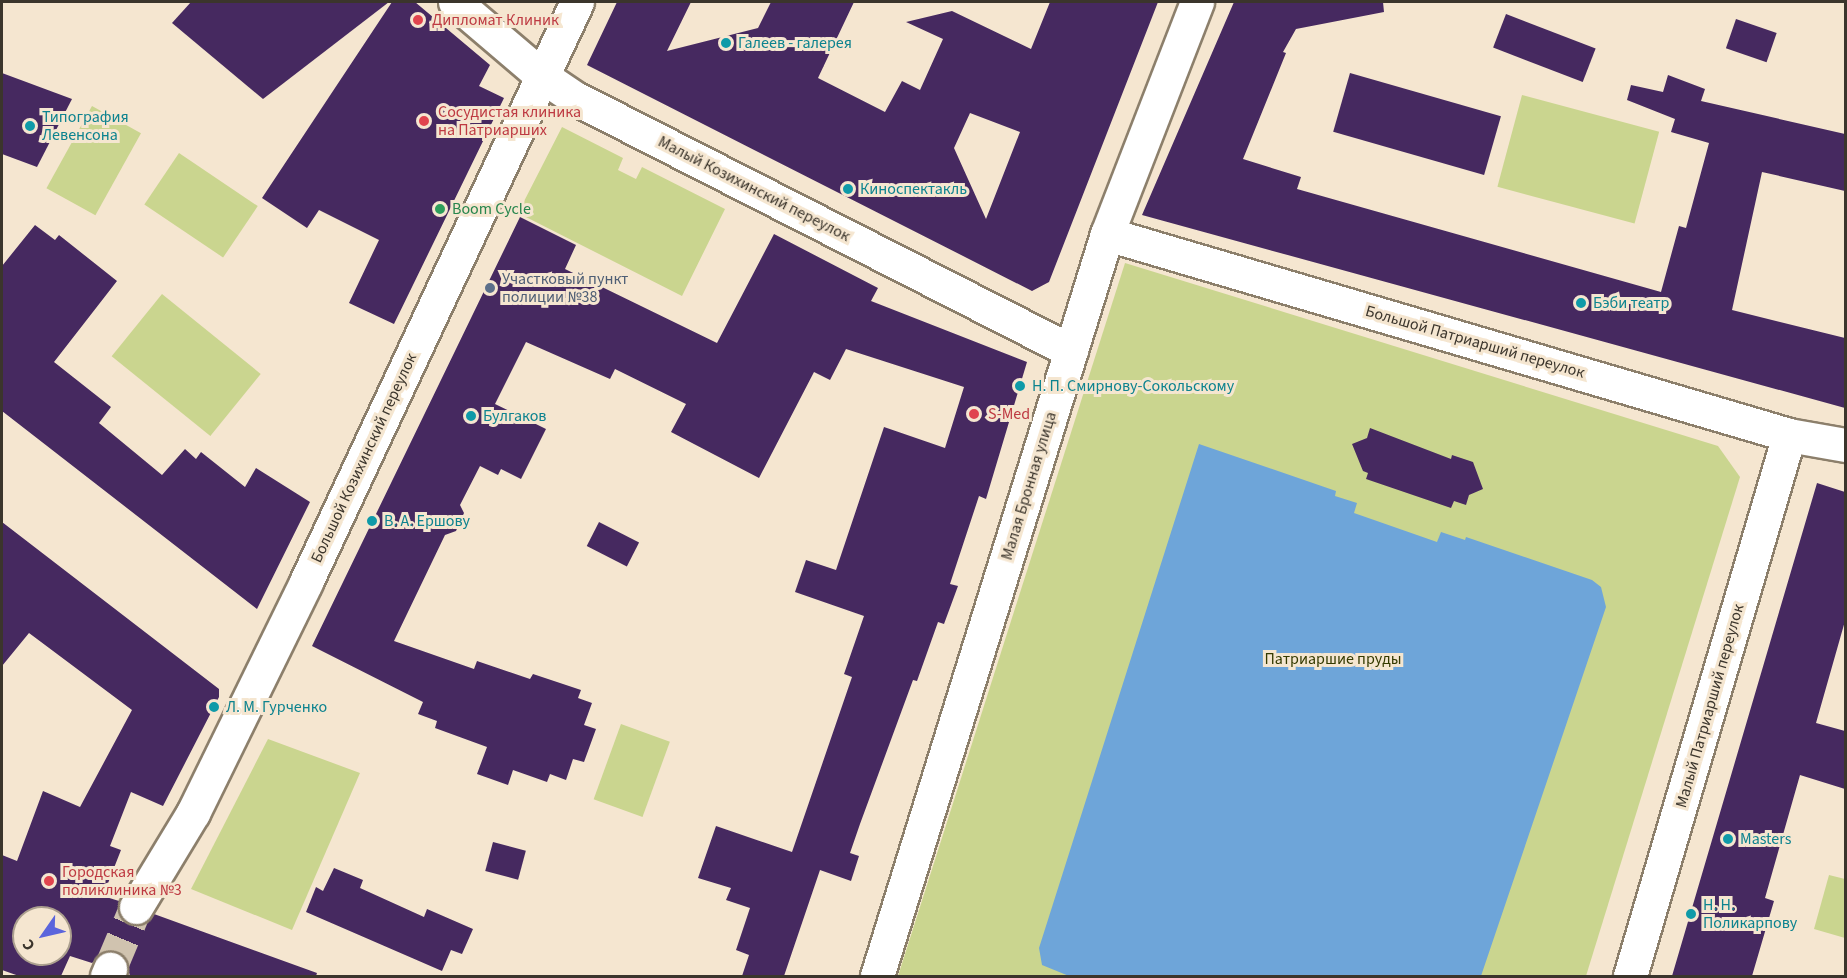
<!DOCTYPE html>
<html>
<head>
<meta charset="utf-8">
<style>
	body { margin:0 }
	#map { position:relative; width:1847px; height:978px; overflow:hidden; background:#f5e6d0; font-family:"Source Sans 3",sans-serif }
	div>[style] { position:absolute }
	.green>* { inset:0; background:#cad58f; transform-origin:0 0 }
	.water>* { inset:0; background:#6ea5d9 }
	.building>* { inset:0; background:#462960; transform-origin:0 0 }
	.minor-tunnel>* { height:33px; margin-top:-16.5px; transform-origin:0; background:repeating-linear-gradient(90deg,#d0c3af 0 33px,transparent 0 49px) }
	.roads { filter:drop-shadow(2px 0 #8c7f6b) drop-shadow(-2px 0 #8c7f6b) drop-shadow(0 2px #8c7f6b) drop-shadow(0 -2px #8c7f6b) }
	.minor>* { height:33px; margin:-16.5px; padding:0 16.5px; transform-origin:16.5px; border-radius:16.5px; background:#fff }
	.dots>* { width:16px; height:16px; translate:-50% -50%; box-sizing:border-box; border:3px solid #f5e6d0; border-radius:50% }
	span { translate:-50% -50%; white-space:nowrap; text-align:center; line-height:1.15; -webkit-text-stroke:6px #f5e6d0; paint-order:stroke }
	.health-label { font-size:16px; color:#be3a42 }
	.left { translate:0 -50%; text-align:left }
	.culture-label { font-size:16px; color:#0d838f }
	.street-label { font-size:16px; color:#3b352c }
	.leisure-label { font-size:16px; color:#27864d }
	.service-label { font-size:16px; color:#4e5e75 }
	.park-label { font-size:16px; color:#343a00 }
	.frame { position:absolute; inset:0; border:3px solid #3b352c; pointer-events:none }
	.north { position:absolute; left:12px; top:906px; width:60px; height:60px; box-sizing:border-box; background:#f5e6d0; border:2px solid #ab9f8e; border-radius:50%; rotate:236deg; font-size:16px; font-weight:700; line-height:24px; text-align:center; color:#3b352c }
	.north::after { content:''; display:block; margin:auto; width:21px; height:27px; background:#5b65dc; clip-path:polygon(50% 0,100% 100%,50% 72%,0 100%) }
</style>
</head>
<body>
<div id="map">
	<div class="green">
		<i style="left:1522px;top:95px;width:142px;height:95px;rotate:15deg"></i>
		<i style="left:92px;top:106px;width:56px;height:94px;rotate:29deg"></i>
		<i style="clip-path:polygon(562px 127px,623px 158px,618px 170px,636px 179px,642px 167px,725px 209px,682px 296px,518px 213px)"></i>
		<i style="left:179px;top:153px;width:95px;height:62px;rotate:34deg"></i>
		<i style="clip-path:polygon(1125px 263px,1718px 446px,1740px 477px,1586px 976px,898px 976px)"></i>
		<i style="left:162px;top:294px;width:127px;height:80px;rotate:39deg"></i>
		<i style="left:621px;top:724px;width:52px;height:80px;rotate:20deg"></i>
		<i style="clip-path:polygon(268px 739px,360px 773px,292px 930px,191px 889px)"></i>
		<i style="clip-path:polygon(1829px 875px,1845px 879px,1845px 938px,1814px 929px)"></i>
	</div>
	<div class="water">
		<i style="clip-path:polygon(1199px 444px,1336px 491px,1335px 496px,1357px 503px,1354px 513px,1437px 542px,1441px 532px,1465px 540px,1466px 537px,1592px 580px,1601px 587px,1606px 607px,1481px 976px,1069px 976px,1042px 965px,1039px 948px)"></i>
	</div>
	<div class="building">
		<i style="clip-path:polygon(191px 2px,389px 2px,263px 99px,172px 23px)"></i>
		<i style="clip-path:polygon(392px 2px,415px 2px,490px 65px,479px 86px,504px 98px,394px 324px,349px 303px,379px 240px,319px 210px,307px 228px,262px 198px)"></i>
		<i style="clip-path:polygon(evenodd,617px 2px,691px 2px,667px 51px,758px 28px,771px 2px,854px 2px,818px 78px,885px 112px,902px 81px,920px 90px,943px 39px,906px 22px,952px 11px,1031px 49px,1050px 2px,1158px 2px,1049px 282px,1032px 291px,587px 65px,617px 2px,970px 113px,1020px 132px,986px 219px,954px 148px,970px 113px)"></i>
		<i style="clip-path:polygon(1234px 2px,1383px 2px,1384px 12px,1296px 29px,1283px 52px,1286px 53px,1243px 159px,1301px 177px,1297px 189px,1661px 292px,1679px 226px,1686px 228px,1709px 143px,1671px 132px,1675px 119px,1627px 100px,1631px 85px,1663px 92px,1668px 75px,1705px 89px,1701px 101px,1845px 134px,1845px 191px,1762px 172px,1732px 310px,1845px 338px,1845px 408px,1142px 215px)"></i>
		<i style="left:1506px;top:14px;width:96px;height:36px;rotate:21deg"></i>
		<i style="left:1736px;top:19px;width:43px;height:31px;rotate:19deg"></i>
		<i style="clip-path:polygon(2px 73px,72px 99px,37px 167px,2px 154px)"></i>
		<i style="left:1350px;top:73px;width:157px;height:61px;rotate:16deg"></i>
		<i style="clip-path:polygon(520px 217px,576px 245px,565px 269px,717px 343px,774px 234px,878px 288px,871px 301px,1027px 362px,986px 499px,979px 496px,950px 584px,958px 586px,944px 624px,938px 622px,917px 681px,913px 680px,860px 824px,850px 853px,859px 856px,851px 881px,820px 870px,784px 976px,742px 976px,749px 955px,736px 950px,750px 908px,726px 900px,731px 888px,698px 878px,716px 826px,792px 852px,852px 677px,844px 674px,864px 616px,795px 592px,806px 560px,836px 570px,884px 427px,945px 448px,964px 387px,846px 349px,830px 380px,814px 372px,759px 478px,671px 432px,686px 404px,615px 369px,610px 379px,526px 342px,495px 404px,546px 429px,521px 479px,501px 469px,498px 475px,480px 466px,460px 505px,464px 513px,456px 531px,445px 535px,394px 641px,474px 669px,477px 661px,530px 679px,533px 674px,581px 690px,578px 698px,592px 703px,584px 725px,596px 729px,584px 762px,573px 759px,566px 780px,550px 774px,547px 782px,513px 770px,508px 785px,477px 774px,487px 747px,435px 728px,437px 721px,418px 714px,423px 702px,312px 646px)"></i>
		<i style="clip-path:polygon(35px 225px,55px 240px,59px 235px,117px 281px,54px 362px,111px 407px,99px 423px,162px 475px,185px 449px,196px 459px,201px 452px,245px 487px,256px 468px,310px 502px,257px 609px,2px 411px,2px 266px)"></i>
		<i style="clip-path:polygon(1370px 428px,1451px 459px,1452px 455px,1473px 462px,1483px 489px,1469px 495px,1466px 505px,1454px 501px,1451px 508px,1366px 479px,1368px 473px,1363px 471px,1352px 444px,1367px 438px)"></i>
		<i style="clip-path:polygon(1817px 483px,1845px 492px,1845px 621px,1816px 723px,1845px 731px,1845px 789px,1800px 775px,1765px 898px,1774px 901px,1752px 976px,1672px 976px)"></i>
		<i style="clip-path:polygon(evenodd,2px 522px,219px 689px,219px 697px,163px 806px,131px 792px,110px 846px,121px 850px,103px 896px,119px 901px,119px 915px,127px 923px,144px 924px,154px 914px,317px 973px,316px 976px,130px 976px,125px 957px,108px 950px,92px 963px,70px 956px,61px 976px,19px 976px,2px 970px,2px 855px,17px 861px,43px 791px,80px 807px,132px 710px,29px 633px,2px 666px,2px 522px,24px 918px,60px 918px,60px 954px,24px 954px,24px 918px)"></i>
		<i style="left:599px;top:522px;width:45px;height:27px;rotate:27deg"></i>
		<i style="left:493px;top:842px;width:34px;height:30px;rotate:15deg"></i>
		<i style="clip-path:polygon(334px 868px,363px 880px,360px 888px,424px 917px,427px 909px,473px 929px,462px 954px,451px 950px,442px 971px,306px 912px,316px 887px,323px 891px)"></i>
	</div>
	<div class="minor-tunnel">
		<i style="left:110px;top:969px;width:67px;rotate:-67.2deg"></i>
	</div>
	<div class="roads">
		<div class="minor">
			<i style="left:455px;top:2px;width:114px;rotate:40.4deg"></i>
			<i style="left:542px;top:76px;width:37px;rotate:34deg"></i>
			<i style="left:573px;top:97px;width:559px;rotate:27.02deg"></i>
			<i style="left:1107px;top:234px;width:711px;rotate:16.42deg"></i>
			<i style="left:1789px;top:435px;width:58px;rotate:10deg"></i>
			<i style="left:136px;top:907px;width:110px;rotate:-58.8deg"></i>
			<i style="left:193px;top:813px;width:257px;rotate:-63.9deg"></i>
			<i style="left:306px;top:582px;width:640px;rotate:-64.96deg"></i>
			<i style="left:107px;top:976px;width:8px;rotate:-67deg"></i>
			<i style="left:877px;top:976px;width:777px;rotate:-72.78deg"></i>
			<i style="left:1107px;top:234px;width:249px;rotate:-68.8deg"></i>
			<i style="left:1630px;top:976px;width:564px;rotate:-73.62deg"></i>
		</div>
	</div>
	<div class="dots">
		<i style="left:418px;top:20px;background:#e0444e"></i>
		<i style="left:726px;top:43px;background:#0f9aa8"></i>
		<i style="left:424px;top:121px;background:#e0444e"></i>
		<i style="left:30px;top:126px;background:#0f9aa8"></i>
		<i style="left:848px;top:189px;background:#0f9aa8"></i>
		<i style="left:440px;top:209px;background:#2e9e5b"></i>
		<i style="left:490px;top:288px;background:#5c6f8a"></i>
		<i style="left:1581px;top:303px;background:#0f9aa8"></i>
		<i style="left:1020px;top:386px;background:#0f9aa8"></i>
		<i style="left:974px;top:414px;background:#e0444e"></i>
		<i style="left:471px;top:416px;background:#0f9aa8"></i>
		<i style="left:372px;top:521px;background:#0f9aa8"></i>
		<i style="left:214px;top:707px;background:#0f9aa8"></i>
		<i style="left:1728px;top:839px;background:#0f9aa8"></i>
		<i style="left:49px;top:881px;background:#e0444e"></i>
		<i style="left:1691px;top:914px;background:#0f9aa8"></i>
	</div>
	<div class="health-label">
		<span class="left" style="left:432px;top:20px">Дипломат Клиник</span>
		<span class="left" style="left:438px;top:121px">Сосудистая клиника<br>на Патриарших</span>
		<span class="left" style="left:988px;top:414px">S-Med</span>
		<span class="left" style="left:62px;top:881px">Городская<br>поликлиника №3</span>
	</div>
	<div class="culture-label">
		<span class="left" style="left:738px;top:43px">Галеев - галерея</span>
		<span class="left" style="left:42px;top:126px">Типография<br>Левенсона</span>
		<span class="left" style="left:860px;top:189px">Киноспектакль</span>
		<span class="left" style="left:1593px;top:303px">Бэби театр</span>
		<span class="left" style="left:1032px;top:386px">Н. П. Смирнову-Сокольскому</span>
		<span class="left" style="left:483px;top:416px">Булгаков</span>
		<span class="left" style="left:384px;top:521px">В. А. Ершову</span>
		<span class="left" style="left:226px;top:707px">Л. М. Гурченко</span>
		<span class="left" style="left:1740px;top:839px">Masters</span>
		<span class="left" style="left:1703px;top:914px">Н. Н.<br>Поликарпову</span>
	</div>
	<div class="street-label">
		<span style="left:754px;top:189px;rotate:27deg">Малый Козихинский переулок</span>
		<span style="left:1475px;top:342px;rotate:16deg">Большой Патриарший переулок</span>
		<span style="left:364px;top:458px;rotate:-65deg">Большой Козихинский переулок</span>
		<span style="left:1029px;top:486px;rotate:-73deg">Малая Бронная улица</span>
		<span style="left:1710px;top:706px;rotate:-74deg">Малый Патриарший переулок</span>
	</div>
	<div class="leisure-label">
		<span class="left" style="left:452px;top:209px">Boom Cycle</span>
	</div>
	<div class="service-label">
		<span class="left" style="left:502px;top:288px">Участковый пункт<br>полиции №38</span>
	</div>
	<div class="park-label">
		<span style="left:1333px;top:659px">Патриаршие пруды</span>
	</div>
	<div class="frame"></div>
	<div class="north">С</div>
</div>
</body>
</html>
